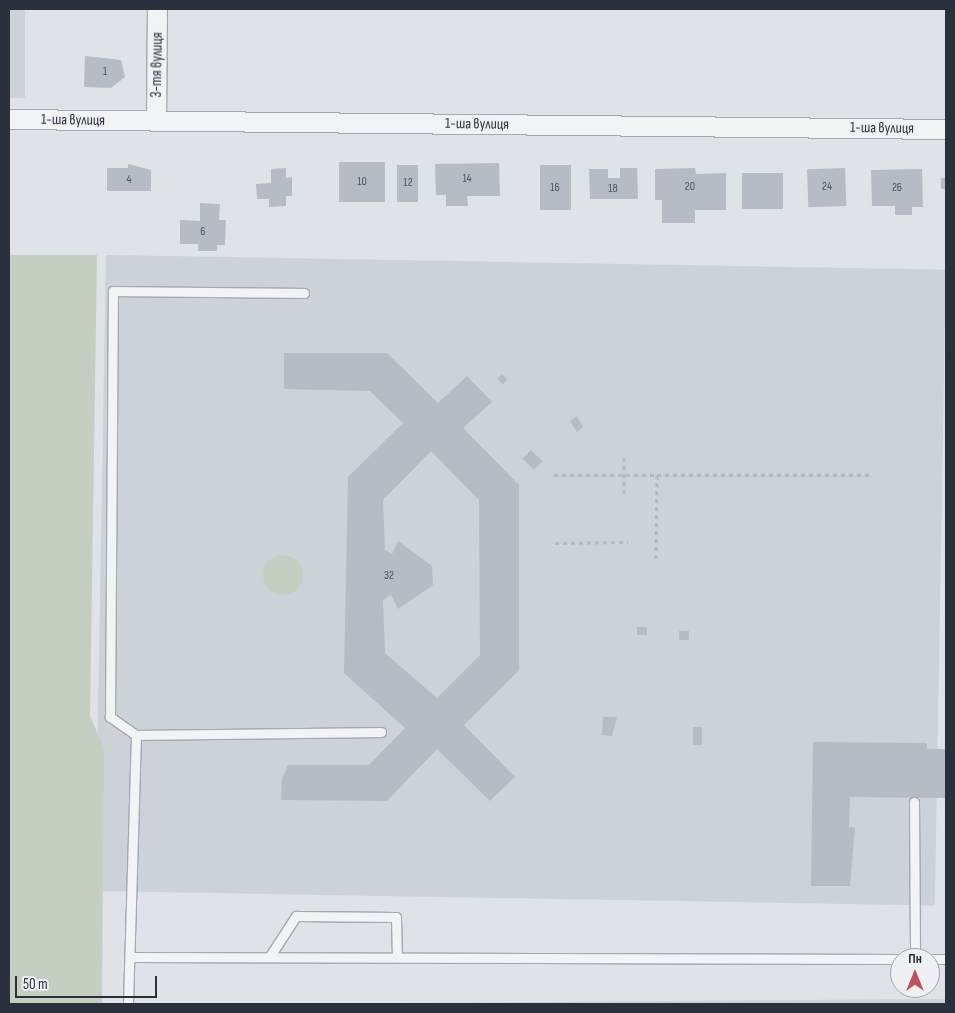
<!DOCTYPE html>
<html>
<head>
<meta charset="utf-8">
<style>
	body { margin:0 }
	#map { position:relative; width:955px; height:1013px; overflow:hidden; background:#dfe2e7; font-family:"Sofia Sans Condensed",sans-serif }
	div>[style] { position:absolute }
	.built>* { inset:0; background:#cdd1d8; transform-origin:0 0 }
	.green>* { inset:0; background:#c5cfc1 }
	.round { border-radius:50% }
	.building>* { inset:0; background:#b7bbc3; transform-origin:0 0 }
	.path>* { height:3px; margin-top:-1.5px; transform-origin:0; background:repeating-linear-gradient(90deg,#b5b9be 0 4px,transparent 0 8px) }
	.roads { filter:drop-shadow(1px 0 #a5a9b0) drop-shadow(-1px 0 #a5a9b0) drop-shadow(0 1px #a5a9b0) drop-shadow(0 -1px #a5a9b0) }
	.service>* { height:9px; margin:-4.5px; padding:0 4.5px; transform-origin:4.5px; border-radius:4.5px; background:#f1f3f5 }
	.minor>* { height:19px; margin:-9.5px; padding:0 9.5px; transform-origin:9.5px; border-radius:9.5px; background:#f1f3f5 }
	span { translate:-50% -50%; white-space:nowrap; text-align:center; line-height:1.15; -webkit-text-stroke:4px #eef1f4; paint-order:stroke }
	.number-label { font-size:12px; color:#4d545e }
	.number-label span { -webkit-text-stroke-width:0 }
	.street-label { font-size:15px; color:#2a313c }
	.frame { position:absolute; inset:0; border:10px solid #2a313c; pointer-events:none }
	.north { position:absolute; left:890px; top:948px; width:50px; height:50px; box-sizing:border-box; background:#eef1f4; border:1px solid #a0a4aa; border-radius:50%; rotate:0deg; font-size:14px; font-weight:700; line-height:20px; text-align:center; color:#2a313c }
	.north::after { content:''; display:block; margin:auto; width:18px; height:22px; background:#bf5163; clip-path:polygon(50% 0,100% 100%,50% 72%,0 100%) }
	.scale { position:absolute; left:15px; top:976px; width:142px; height:22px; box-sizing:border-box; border:2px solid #2a313c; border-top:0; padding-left:6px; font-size:15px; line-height:18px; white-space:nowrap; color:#2a313c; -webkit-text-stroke:4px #eef1f4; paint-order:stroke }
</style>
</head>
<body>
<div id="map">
	<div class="built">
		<i style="left:9px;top:9px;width:16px;height:89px"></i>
		<i style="left:106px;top:255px;width:840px;height:636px;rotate:1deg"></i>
		<i style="clip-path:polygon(946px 999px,946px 1004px,249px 1004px)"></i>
	</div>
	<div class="green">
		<i style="clip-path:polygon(9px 255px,97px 255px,90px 716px,104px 748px,102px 1004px,9px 1004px)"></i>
		<i class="round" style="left:263px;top:555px;width:40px;height:40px"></i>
	</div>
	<div class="building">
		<i style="clip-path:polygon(85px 56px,121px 60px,125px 77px,111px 88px,84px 87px)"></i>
		<i style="left:339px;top:162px;width:46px;height:40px"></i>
		<i style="clip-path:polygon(499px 163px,500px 196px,467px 196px,468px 206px,446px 206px,446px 195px,436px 195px,435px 164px)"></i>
		<i style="clip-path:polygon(128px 164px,151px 170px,151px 191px,107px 191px,107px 168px,128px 168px)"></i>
		<i style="left:397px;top:165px;width:21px;height:37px"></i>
		<i style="left:540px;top:165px;width:31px;height:45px"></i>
		<i style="clip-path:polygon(286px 168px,286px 178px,292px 177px,292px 196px,286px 196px,286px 206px,269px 207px,269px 199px,257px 199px,256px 184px,271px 183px,271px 169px)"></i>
		<i style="clip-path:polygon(620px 168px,637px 168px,638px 199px,590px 199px,589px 169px,608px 169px,608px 178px,620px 178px)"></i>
		<i style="clip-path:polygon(695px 168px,696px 174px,726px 173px,726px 210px,695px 210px,695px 223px,662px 223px,662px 200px,655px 200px,655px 169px)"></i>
		<i style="left:845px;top:168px;width:38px;height:38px;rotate:88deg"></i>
		<i style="clip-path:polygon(922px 169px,923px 207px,912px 207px,912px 215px,895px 215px,895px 206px,872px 206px,871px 170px)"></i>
		<i style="left:742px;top:173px;width:41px;height:36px"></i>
		<i style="left:941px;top:178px;width:5px;height:11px"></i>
		<i style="clip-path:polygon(200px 203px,220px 204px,219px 220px,226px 220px,225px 245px,217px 245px,217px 251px,198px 251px,198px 244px,180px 244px,180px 220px,200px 221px)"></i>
		<i style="clip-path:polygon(evenodd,284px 353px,387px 353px,438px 403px,467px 376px,492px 402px,463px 428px,519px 485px,519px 670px,464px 725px,515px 777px,490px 801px,437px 749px,387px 801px,281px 800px,282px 779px,288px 765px,369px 765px,405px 728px,344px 673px,348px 477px,403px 423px,370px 391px,284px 389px,284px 353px,431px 451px,479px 500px,480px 655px,437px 698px,385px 653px,383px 600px,391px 595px,398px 609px,433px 585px,432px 566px,398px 541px,392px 554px,385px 550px,383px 500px,431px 451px)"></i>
		<i style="left:502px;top:374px;width:8px;height:7px;rotate:45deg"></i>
		<i style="clip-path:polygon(577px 416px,583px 427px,577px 432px,570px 421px)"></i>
		<i style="left:531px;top:450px;width:16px;height:12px;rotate:45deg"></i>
		<i style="left:637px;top:627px;width:10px;height:8px"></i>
		<i style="left:679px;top:631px;width:10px;height:9px"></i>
		<i style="clip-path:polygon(603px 717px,617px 717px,612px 736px,602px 735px)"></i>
		<i style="left:693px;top:727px;width:9px;height:18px"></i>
		<i style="clip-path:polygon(813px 742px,927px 743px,927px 749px,946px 749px,946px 798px,850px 797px,849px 827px,855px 827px,850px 886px,811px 886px)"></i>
	</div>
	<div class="path">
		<i style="left:554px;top:475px;width:103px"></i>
		<i style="left:657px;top:475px;width:83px;rotate:90.7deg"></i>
		<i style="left:657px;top:475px;width:213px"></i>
		<i style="left:624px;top:493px;width:35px;rotate:-90deg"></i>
		<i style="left:555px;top:543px;width:73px;rotate:-0.8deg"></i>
	</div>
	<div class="roads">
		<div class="service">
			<i style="left:136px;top:735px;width:32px;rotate:-145deg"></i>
			<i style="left:110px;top:717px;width:426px;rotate:-89.6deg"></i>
			<i style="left:113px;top:291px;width:191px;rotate:0.6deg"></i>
			<i style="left:914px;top:802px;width:156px;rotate:89.6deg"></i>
			<i style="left:270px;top:956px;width:48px;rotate:-57deg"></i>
			<i style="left:296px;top:916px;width:100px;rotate:0.6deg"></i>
			<i style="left:396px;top:917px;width:40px;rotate:88.6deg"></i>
			<i style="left:130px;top:957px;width:770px;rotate:0.15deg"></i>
			<i style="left:930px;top:959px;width:16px"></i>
			<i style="left:128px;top:1004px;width:269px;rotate:-88.3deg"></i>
			<i style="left:136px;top:735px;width:245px;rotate:-0.7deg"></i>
		</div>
		<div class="minor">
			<i style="left:9px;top:119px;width:937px;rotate:0.61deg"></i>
			<i style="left:156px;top:121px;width:112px;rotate:-89.5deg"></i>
		</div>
	</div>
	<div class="number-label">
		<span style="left:105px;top:72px">1</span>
		<span style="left:467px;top:179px">14</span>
		<span style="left:129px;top:180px">4</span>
		<span style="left:362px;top:182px">10</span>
		<span style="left:408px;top:183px">12</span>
		<span style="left:690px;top:187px">20</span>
		<span style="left:827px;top:187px">24</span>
		<span style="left:555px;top:188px">16</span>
		<span style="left:897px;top:188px">26</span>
		<span style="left:613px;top:189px">18</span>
		<span style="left:203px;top:232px">6</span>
		<span style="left:389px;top:576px">32</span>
	</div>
	<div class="street-label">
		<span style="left:157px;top:65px;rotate:-89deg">3-тя вулиця</span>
		<span style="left:73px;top:120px;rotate:1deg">1-ша вулиця</span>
		<span style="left:477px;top:124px;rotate:1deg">1-ша вулиця</span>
		<span style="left:882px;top:128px;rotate:1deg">1-ша вулиця</span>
	</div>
	<div class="frame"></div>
	<div class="north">Пн</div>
	<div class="scale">50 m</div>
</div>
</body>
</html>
